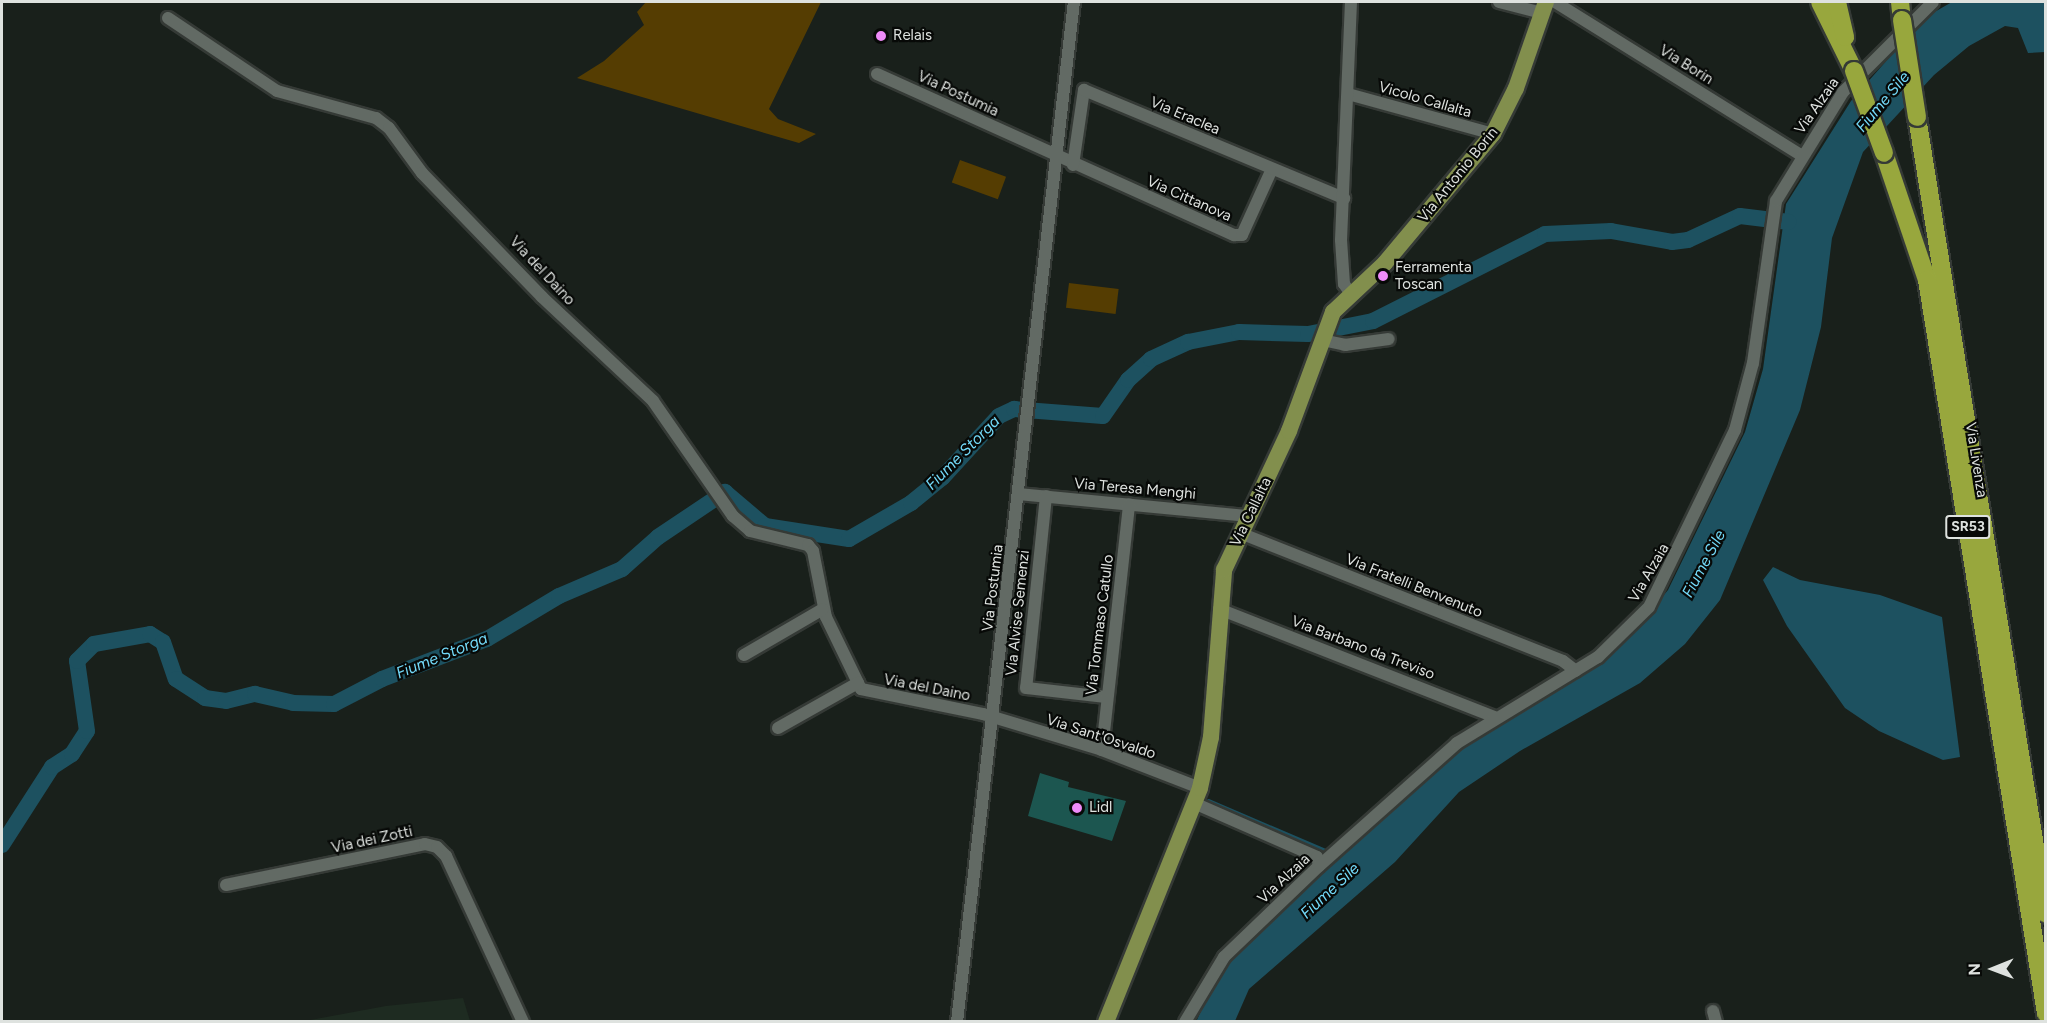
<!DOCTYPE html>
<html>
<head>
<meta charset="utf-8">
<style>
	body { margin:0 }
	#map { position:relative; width:2047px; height:1023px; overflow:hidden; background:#19201b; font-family:Figtree,sans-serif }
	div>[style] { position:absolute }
	.built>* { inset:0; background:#1e2b21 }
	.green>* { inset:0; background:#553d02; transform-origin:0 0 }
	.water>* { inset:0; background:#1d5160 }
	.stream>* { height:3px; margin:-1.5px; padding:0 1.5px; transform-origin:1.5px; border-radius:1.5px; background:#1d5160 }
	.river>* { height:16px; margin:-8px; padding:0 8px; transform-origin:8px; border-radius:8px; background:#1d5160 }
	.building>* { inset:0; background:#1c5650 }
	.roads { filter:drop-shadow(2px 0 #353a36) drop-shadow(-2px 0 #353a36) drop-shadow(0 2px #353a36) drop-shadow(0 -2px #353a36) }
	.minor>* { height:12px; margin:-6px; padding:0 6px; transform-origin:6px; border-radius:6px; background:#626a64 }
	.major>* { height:16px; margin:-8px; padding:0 8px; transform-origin:8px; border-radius:8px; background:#828f4d }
	.highway>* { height:18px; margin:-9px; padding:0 9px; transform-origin:9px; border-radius:9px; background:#98a73d }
	.bridges { filter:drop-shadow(2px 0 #353a36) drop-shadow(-2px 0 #353a36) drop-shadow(0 2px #353a36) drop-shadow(0 -2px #353a36) }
	.highway-bridge>* { height:18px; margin:-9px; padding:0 9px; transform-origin:9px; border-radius:9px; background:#98a73d }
	.dots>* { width:16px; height:16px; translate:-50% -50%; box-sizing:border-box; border:3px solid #070907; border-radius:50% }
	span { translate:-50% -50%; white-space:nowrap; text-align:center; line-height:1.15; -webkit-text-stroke:4.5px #070907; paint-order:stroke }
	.shield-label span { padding:2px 4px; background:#070907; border:2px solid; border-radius:4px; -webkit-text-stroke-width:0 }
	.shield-label { font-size:14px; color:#dee2df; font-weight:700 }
	.poi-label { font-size:15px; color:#dee2df }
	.left { translate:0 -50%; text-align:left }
	.street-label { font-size:15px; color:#dee2df }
	.water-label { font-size:16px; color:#73d9f8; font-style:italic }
	.frame { position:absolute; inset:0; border:3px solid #dee2df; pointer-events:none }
	.north { position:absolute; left:1963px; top:939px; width:60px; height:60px; -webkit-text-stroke:4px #070907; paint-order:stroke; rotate:269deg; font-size:16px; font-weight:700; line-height:24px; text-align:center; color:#dee2df }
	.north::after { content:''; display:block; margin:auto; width:21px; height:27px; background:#dee2df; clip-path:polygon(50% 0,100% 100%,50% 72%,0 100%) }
</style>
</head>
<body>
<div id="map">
	<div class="built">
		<i style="clip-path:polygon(463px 998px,470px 1021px,305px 1021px,386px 1006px)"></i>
	</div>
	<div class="green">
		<i style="clip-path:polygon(646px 2px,821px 2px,769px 109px,778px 119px,816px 134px,799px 143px,577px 78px,604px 61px,644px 25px,637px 12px)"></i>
		<i style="left:960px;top:160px;width:49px;height:24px;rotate:20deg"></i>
		<i style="left:1069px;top:283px;width:50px;height:25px;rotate:7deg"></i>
	</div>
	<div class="water">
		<i style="clip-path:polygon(1952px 2px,2045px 2px,2045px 52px,2028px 53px,2018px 28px,2005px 26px,1969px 46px,1934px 75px,1863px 152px,1832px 238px,1821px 327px,1800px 410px,1720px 600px,1685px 644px,1640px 683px,1520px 751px,1459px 792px,1395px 862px,1249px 989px,1235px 1021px,1196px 1022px,1216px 978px,1252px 936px,1338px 856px,1483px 730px,1627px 638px,1668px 590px,1745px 432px,1763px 369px,1786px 204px,1851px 101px,1924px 18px)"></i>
		<i style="clip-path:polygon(1773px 567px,1800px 580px,1880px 595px,1942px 617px,1960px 757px,1943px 760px,1879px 731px,1845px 708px,1787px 626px,1763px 580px)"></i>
	</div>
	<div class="stream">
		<i style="left:1208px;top:800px;width:133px;rotate:23.1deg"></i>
	</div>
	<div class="river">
		<i style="left:2px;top:845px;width:93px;rotate:-57.3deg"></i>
		<i style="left:52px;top:767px;width:24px;rotate:-33deg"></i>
		<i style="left:72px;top:754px;width:27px;rotate:-57deg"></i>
		<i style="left:87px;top:731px;width:71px;rotate:-98.1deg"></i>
		<i style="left:77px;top:661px;width:24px;rotate:-45deg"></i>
		<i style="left:94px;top:644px;width:57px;rotate:-10.1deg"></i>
		<i style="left:150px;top:634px;width:15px;rotate:32deg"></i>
		<i style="left:163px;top:642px;width:39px;rotate:71deg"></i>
		<i style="left:176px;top:679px;width:35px;rotate:33deg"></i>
		<i style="left:205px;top:698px;width:21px;rotate:8deg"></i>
		<i style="left:226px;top:701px;width:30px;rotate:-14deg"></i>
		<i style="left:255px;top:694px;width:39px;rotate:13deg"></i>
		<i style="left:293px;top:703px;width:41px;rotate:1.4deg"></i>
		<i style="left:334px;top:704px;width:54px;rotate:-27.5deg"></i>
		<i style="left:382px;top:679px;width:112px;rotate:-20.9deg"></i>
		<i style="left:487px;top:639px;width:84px;rotate:-30.8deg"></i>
		<i style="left:559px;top:596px;width:69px;rotate:-23.2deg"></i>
		<i style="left:622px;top:569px;width:48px;rotate:-41.6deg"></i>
		<i style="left:658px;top:537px;width:81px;rotate:-33.9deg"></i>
		<i style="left:725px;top:492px;width:52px;rotate:40.4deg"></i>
		<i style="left:765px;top:526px;width:85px;rotate:8.8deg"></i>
		<i style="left:849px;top:539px;width:72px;rotate:-30.1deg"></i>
		<i style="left:911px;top:503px;width:40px;rotate:-39deg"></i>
		<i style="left:942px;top:478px;width:84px;rotate:-47.4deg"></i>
		<i style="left:999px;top:416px;width:17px;rotate:-25deg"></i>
		<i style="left:1014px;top:409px;width:89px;rotate:4.5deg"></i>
		<i style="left:1103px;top:416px;width:44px;rotate:-55.2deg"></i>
		<i style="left:1128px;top:380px;width:31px;rotate:-42deg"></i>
		<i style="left:1151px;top:359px;width:41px;rotate:-24.7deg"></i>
		<i style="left:1188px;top:342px;width:52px;rotate:-11.1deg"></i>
		<i style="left:1239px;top:332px;width:69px;rotate:1.7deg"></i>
		<i style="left:1308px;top:334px;width:66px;rotate:-11.3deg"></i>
		<i style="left:1373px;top:321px;width:193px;rotate:-26.8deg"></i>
		<i style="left:1545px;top:234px;width:66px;rotate:-2.6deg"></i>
		<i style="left:1611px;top:231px;width:62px;rotate:10.2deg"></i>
		<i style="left:1672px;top:242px;width:16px;rotate:-7deg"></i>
		<i style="left:1688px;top:240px;width:57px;rotate:-24.8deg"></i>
		<i style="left:1740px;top:216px;width:49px;rotate:7deg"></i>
	</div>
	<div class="building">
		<i style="clip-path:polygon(1040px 773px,1069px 782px,1068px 787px,1126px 801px,1112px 841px,1028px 816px)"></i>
	</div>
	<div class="roads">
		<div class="minor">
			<i style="left:1499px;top:2px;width:44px;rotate:14.3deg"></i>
			<i style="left:1555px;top:2px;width:290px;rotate:31.9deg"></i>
			<i style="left:168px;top:18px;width:131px;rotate:33.8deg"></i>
			<i style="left:277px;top:91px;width:103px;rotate:15.3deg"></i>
			<i style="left:376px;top:118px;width:16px;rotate:38deg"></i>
			<i style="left:389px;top:128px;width:56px;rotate:53.7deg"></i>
			<i style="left:422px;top:173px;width:173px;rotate:45.9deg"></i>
			<i style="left:542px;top:297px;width:152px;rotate:43.1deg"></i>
			<i style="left:653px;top:401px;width:140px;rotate:55.2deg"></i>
			<i style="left:733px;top:516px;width:23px;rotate:41deg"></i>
			<i style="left:750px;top:531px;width:60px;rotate:13.6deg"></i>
			<i style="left:808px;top:545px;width:8px;rotate:50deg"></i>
			<i style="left:813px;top:551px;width:67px;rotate:78.9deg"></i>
			<i style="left:826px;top:617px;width:80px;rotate:64.1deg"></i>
			<i style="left:861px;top:689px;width:125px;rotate:11.6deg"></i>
			<i style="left:983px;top:714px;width:124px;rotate:16.8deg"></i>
			<i style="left:1102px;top:750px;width:105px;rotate:21.2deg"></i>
			<i style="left:877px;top:74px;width:392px;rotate:24.3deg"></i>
			<i style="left:1234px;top:235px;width:8px"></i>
			<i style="left:1242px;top:235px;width:72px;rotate:-65.6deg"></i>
			<i style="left:1348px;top:94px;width:150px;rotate:15.4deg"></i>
			<i style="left:1073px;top:165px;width:76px;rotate:-81.7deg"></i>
			<i style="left:1084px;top:90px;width:282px;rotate:22.6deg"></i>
			<i style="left:1351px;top:294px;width:12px;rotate:-125deg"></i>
			<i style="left:1344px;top:284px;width:44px;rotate:-93.9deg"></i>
			<i style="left:1341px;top:240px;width:238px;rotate:-87.6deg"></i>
			<i style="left:1322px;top:340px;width:24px;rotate:12deg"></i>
			<i style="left:1345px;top:345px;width:44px;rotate:-7.8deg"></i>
			<i style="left:1019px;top:494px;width:230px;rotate:5.5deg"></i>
			<i style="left:1046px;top:496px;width:193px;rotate:95.9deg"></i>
			<i style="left:1026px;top:688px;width:81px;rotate:6.4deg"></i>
			<i style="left:1240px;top:533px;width:347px;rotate:21.6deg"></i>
			<i style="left:1563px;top:661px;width:16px;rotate:38deg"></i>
			<i style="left:1219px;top:609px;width:296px;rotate:21.4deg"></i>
			<i style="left:744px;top:655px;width:91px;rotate:-30.2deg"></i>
			<i style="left:778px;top:728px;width:92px;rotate:-29.4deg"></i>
			<i style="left:1102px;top:750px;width:247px;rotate:-83.7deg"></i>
			<i style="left:1194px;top:803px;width:134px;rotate:23.7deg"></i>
			<i style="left:1317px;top:857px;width:9px;rotate:77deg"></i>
			<i style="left:226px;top:885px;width:203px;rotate:-11.6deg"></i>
			<i style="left:425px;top:844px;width:12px;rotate:14deg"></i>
			<i style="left:437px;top:847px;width:13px;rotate:45deg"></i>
			<i style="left:446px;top:856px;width:183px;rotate:65.1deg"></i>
			<i style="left:1713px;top:1011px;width:11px;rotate:75deg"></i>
			<i style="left:957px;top:1022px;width:1027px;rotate:-83.46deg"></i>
			<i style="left:1185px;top:1022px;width:76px;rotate:-59deg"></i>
			<i style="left:1224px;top:957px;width:132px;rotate:-43.8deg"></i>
			<i style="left:1319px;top:866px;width:185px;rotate:-41.7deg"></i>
			<i style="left:1457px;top:743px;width:165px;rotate:-31.4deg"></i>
			<i style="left:1598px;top:657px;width:71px;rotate:-44.4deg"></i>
			<i style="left:1649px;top:607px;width:197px;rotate:-64.1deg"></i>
			<i style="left:1735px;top:430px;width:69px;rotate:-75deg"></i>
			<i style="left:1753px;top:363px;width:164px;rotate:-81.9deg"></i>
			<i style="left:1776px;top:201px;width:128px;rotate:-58.4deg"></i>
			<i style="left:1843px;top:92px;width:127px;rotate:-45deg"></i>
		</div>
		<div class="major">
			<i style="left:1106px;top:1022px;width:252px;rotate:-68.1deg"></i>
			<i style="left:1200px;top:788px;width:52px;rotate:-77.8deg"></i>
			<i style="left:1211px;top:737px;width:168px;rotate:-85.5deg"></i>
			<i style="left:1224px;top:570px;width:153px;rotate:-64.9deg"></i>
			<i style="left:1289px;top:431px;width:127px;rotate:-69.7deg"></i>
			<i style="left:1333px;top:312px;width:71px;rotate:-43.3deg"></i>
			<i style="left:1385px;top:263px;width:168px;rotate:-50.1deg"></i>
			<i style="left:1493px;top:134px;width:51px;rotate:-63.4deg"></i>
			<i style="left:1516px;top:88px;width:91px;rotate:-70.8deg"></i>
		</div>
		<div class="highway">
			<i style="left:1820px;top:2px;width:77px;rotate:63.8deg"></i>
			<i style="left:1837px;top:2px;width:36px;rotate:77deg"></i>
			<i style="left:1900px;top:2px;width:18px;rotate:84deg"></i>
			<i style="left:1917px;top:117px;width:807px;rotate:80.81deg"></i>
			<i style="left:1884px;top:153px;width:134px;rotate:71.3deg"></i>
			<i style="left:1927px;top:280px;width:743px;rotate:80.78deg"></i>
		</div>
	</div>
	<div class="bridges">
		<div class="highway-bridge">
			<i style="left:1902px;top:20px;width:98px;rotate:81.2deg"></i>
			<i style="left:1854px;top:71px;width:87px;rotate:69.9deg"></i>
		</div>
	</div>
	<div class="dots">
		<i style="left:881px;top:36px;background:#ee8bf8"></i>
		<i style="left:1383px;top:276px;background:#ee8bf8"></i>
		<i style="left:1077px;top:808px;background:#ee8bf8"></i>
	</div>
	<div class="shield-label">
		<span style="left:1968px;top:527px">SR53</span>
	</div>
	<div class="poi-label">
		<span class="left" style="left:893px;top:36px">Relais</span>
		<span class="left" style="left:1395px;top:276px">Ferramenta<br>Toscan</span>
		<span class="left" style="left:1089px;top:808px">Lidl</span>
	</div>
	<div class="street-label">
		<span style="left:1686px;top:65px;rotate:32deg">Via Borin</span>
		<span style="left:958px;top:94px;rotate:25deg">Via Postumia</span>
		<span style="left:1425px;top:100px;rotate:16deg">Vicolo Callalta</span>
		<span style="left:1817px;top:106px;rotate:-55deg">Via Alzaia</span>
		<span style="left:1185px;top:116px;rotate:23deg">Via Eraclea</span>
		<span style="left:1458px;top:175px;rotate:-51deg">Via Antonio Borin</span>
		<span style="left:1189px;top:199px;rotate:24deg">Via Cittanova</span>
		<span style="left:542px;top:271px;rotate:47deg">Via del Daino</span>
		<span style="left:1976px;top:460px;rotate:81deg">Via Livenza</span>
		<span style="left:1135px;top:489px;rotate:5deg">Via Teresa Menghi</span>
		<span style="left:1251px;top:512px;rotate:-64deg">Via Callalta</span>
		<span style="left:1649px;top:573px;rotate:-60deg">Via Alzaia</span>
		<span style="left:1414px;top:586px;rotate:22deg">Via Fratelli Benvenuto</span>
		<span style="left:993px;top:588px;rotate:-83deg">Via Postumia</span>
		<span style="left:1018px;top:613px;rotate:-84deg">Via Alvise Semenzi</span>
		<span style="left:1100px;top:625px;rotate:-83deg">Via Tommaso Catullo</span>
		<span style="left:1363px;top:648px;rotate:21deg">Via Barbano da Treviso</span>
		<span style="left:927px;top:688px;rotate:11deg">Via del Daino</span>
		<span style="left:1101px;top:737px;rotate:18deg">Via Sant'Osvaldo</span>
		<span style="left:372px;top:840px;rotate:-12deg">Via dei Zotti</span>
		<span style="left:1284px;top:879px;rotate:-43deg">Via Alzaia</span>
	</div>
	<div class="water-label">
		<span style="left:1883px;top:102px;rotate:-50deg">Fiume Sile</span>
		<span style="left:963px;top:453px;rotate:-45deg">Fiume Storga</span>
		<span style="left:1704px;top:564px;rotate:-62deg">Fiume Sile</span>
		<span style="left:442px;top:656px;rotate:-22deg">Fiume Storga</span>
		<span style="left:1330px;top:891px;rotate:-43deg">Fiume Sile</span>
	</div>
	<div class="frame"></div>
	<div class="north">N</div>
</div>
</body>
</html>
